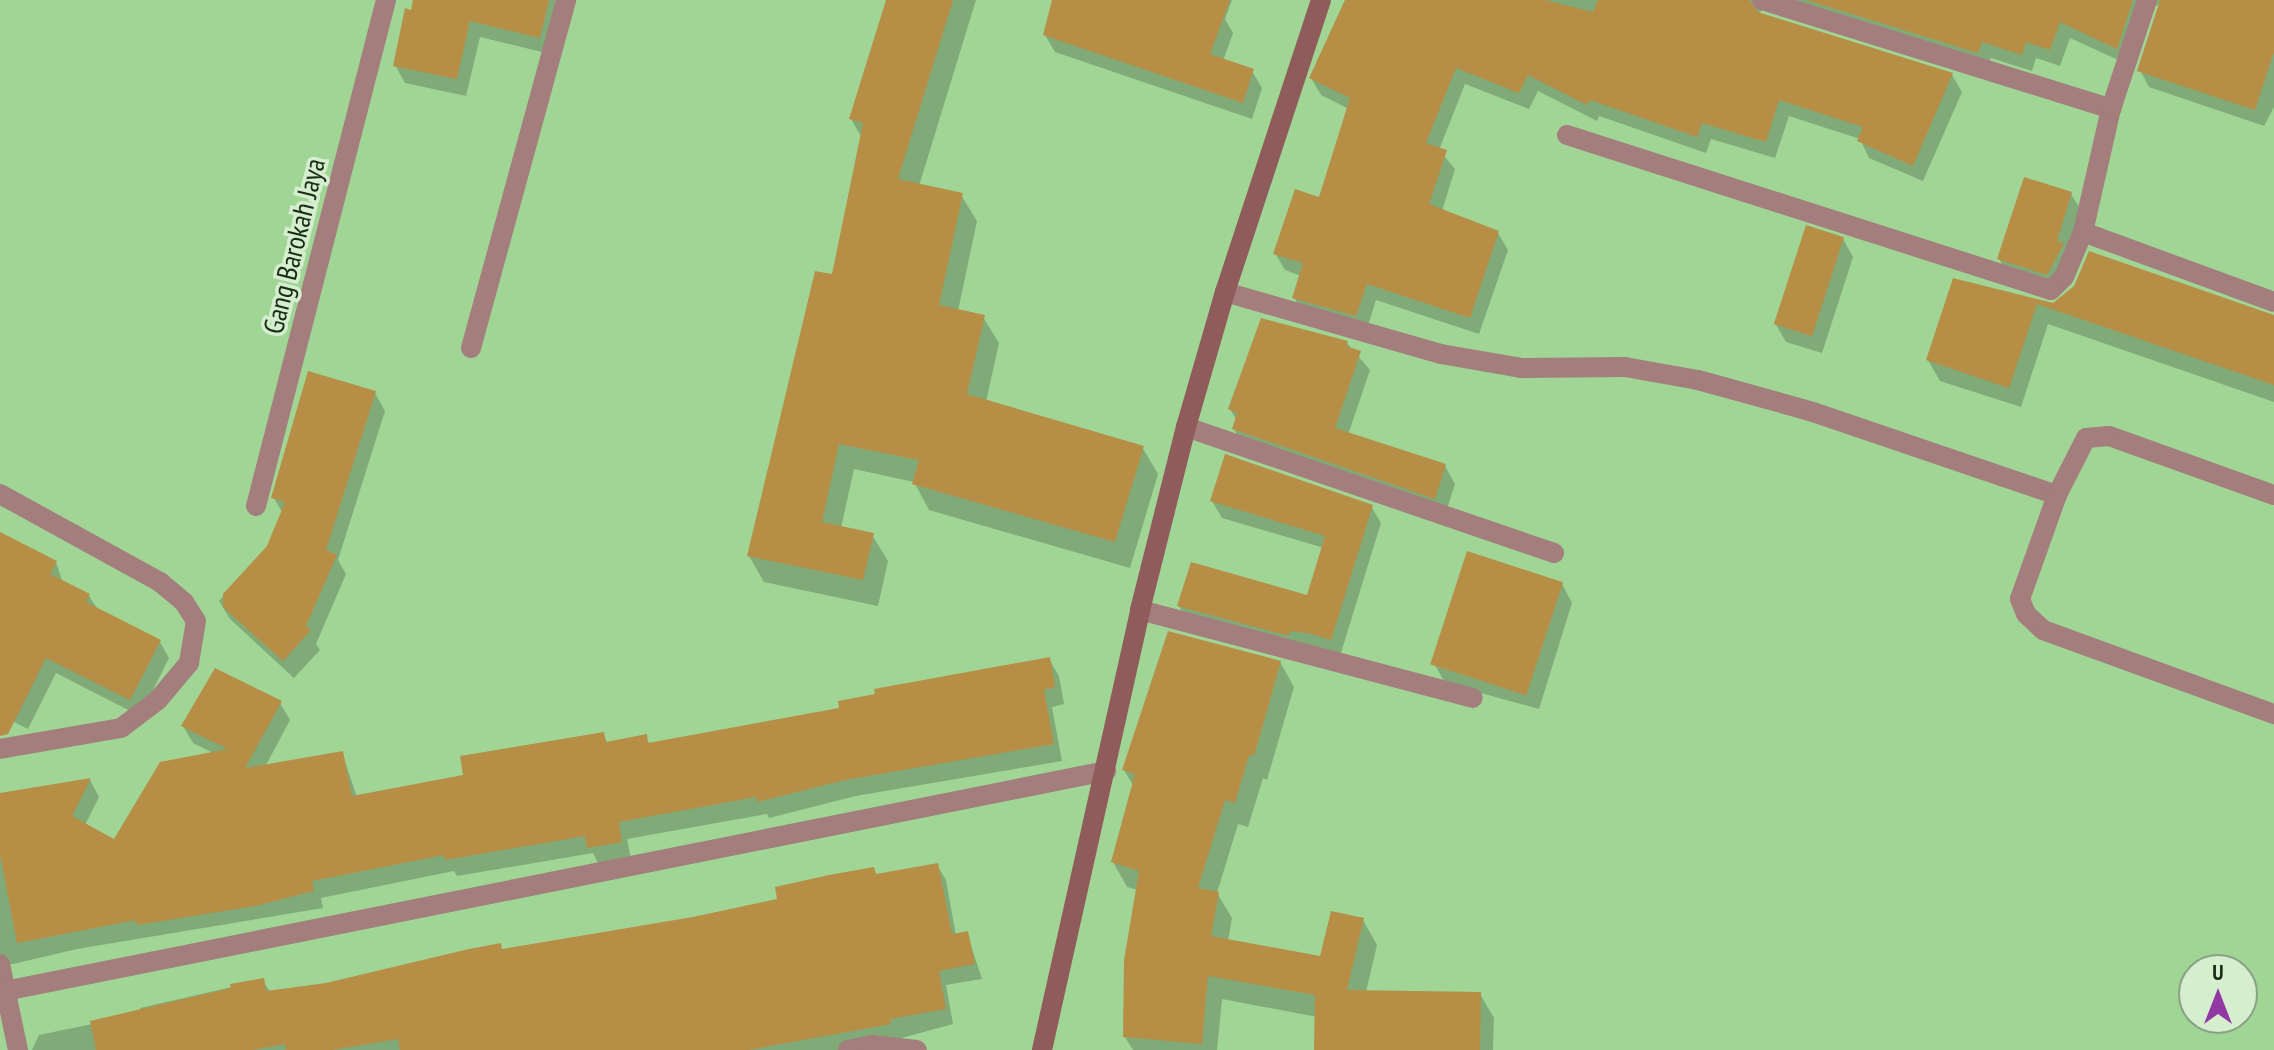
<!DOCTYPE html>
<html>
<head>
<meta charset="utf-8">
<style>
	body { margin:0 }
	#map { position:relative; width:2274px; height:1050px; overflow:hidden; background:#a1d596; font-family:"PT Sans Narrow",sans-serif }
	div>[style] { position:absolute }
	.shadow>* { inset:0; background:#0003 }
	.building>* { inset:0; background:#b78e46; transform-origin:0 0 }
	.street>* { height:20px; margin:-10px; padding:0 10px; transform-origin:10px; border-radius:10px; background:#a37e7d }
	.secondary>* { height:20px; margin:-10px; padding:0 10px; transform-origin:10px; border-radius:10px; background:#8f5b5b }
	span { translate:-50% -50%; white-space:nowrap; text-align:center; line-height:1.15; -webkit-text-stroke:7px #d4eece; paint-order:stroke }
	.street-label { font-size:28px; color:#192d15 }
	.north { position:absolute; left:2178px; top:954px; width:80px; height:80px; box-sizing:border-box; background:#d4eece; border:2px solid #89a184; border-radius:50%; rotate:0deg; font-size:22px; font-weight:700; line-height:32px; text-align:center; color:#192d15 }
	.north::after { content:''; display:block; margin:auto; width:28px; height:36px; background:#9138a4; clip-path:polygon(50% 0,100% 100%,50% 72%,0 100%) }
</style>
</head>
<body>
<div id="map">
	<div class="shadow">
		<i style="clip-path:polygon(415px 0,573px 0,550px 54px,480px 37px,466px 96px,405px 83px,395px 65px)"></i>
		<i style="clip-path:polygon(888px 0,976px 0,919px 186px,961px 195px,977px 221px,958px 311px,983px 317px,999px 343px,986px 402px,1142px 447px,1158px 474px,1130px 568px,929px 510px,914px 482px,854px 469px,841px 528px,872px 535px,888px 561px,878px 606px,764px 582px,749px 556px,833px 277px,862px 138px,851px 119px)"></i>
		<i style="clip-path:polygon(1054px 0,1232px 0,1225px 19px,1233px 33px,1223px 61px,1252px 71px,1262px 88px,1252px 119px,1055px 52px,1045px 35px)"></i>
		<i style="clip-path:polygon(1345px 0,2274px 0,2274px 107px,2264px 126px,2149px 87px,2140px 70px,2162px 3px,2144px 12px,2127px 64px,2070px 38px,2060px 66px,2036px 58px,2032px 71px,1991px 58px,1987px 69px,1770px 3px,1758px 14px,1952px 75px,1962px 92px,1923px 181px,1869px 158px,1860px 139px,1789px 116px,1775px 158px,1711px 139px,1706px 153px,1599px 116px,1597px 121px,1538px 91px,1529px 109px,1465px 84px,1439px 150px,1455px 169px,1442px 211px,1498px 233px,1508px 250px,1479px 334px,1376px 300px,1366px 332px,1303px 314px,1294px 297px,1301px 276px,1285px 270px,1275px 253px,1321px 199px,1349px 109px,1321px 95px,1311px 78px)"></i>
		<i style="clip-path:polygon(2071px 194px,2082px 212px,2058px 293px,2010px 277px,1999px 259px)"></i>
		<i style="clip-path:polygon(1843px 239px,1853px 257px,1822px 353px,1786px 342px,1775px 323px)"></i>
		<i style="clip-path:polygon(1955px 280px,2054px 305px,2274px 320px,2274px 402px,2048px 324px,2021px 407px,1940px 381px,1928px 360px)"></i>
		<i style="clip-path:polygon(1347px 343px,1370px 370px,1348px 435px,1445px 466px,1455px 484px,1445px 515px,1245px 447px,1234px 429px,1237px 421px,1230px 409px)"></i>
		<i style="clip-path:polygon(375px 393px,385px 411px,338px 560px,346px 574px,316px 644px,320px 650px,294px 678px,230px 619px,219px 601px,268px 547px,283px 514px,274px 498px)"></i>
		<i style="clip-path:polygon(1212px 501px,1371px 506px,1381px 523px,1340px 656px,1188px 622px,1179px 606px,1308px 597px,1324px 548px,1222px 518px)"></i>
		<i style="clip-path:polygon(0 534px,56px 562px,63px 583px,89px 596px,98px 610px,160px 642px,169px 658px,140px 716px,56px 673px,28px 729px,0 715px)"></i>
		<i style="clip-path:polygon(1562px 584px,1572px 603px,1539px 709px,1445px 683px,1435px 665px)"></i>
		<i style="clip-path:polygon(1049px 659px,1059px 676px,1064px 704px,1052px 707px,1062px 761px,856px 796px,769px 818px,767px 814px,627px 839px,631px 859px,599px 865px,593px 853px,457px 876px,454px 871px,321px 898px,323px 908px,77px 949px,0 967px,0 795px,90px 780px,99px 797px,85px 825px,115px 842px,215px 754px,193px 743px,183px 726px,280px 703px,290px 720px,265px 767px,342px 753px,357px 797px,466px 776px,603px 734px,608px 744px,646px 737px,650px 745px,841px 710px)"></i>
		<i style="clip-path:polygon(1280px 662px,1294px 687px,1267px 780px,1263px 778px,1248px 827px,1238px 824px,1217px 893px,1232px 918px,1228px 941px,1322px 958px,1363px 920px,1377px 945px,1366px 992px,1480px 994px,1494px 1018px,1493px 1050px,1316px 1050px,1317px 1017px,1222px 999px,1217px 1050px,1133px 1050px,1125px 1037px,1138px 890px,1127px 887px,1113px 862px,1134px 787px,1124px 770px)"></i>
		<i style="clip-path:polygon(937px 865px,946px 880px,956px 936px,967px 933px,982px 979px,946px 985px,953px 1024px,858px 1050px,32px 1050px,39px 1035px,141px 1014px,140px 1008px,263px 980px,270px 992px,326px 985px,693px 919px,780px 900px,873px 869px,878px 876px)"></i>
	</div>
	<div class="building">
		<i style="clip-path:polygon(413px 0,549px 0,540px 38px,470px 21px,457px 79px,393px 66px,405px 8px,411px 10px)"></i>
		<i style="clip-path:polygon(886px 0,953px 0,898px 179px,963px 193px,939px 305px,985px 315px,967px 394px,1144px 446px,1115px 542px,912px 484px,919px 460px,839px 444px,822px 522px,874px 533px,863px 580px,747px 556px,815px 271px,832px 274px,863px 123px,849px 119px)"></i>
		<i style="clip-path:polygon(1052px 0,1230px 0,1210px 54px,1254px 69px,1243px 103px,1043px 35px)"></i>
		<i style="clip-path:polygon(1345px 0,1545px 0,1593px 12px,1598px 0,1749px 0,1758px 12px,1953px 73px,1913px 166px,1857px 141px,1863px 127px,1779px 100px,1766px 142px,1702px 123px,1697px 137px,1590px 100px,1587px 105px,1528px 75px,1519px 93px,1456px 68px,1426px 143px,1447px 150px,1429px 204px,1499px 231px,1470px 318px,1367px 284px,1356px 316px,1292px 298px,1303px 263px,1273px 254px,1295px 189px,1319px 197px,1350px 98px,1309px 78px)"></i>
		<i style="clip-path:polygon(1806px 0,2133px 0,2117px 49px,2060px 22px,2050px 50px,2026px 42px,2022px 55px,1982px 42px,1978px 53px)"></i>
		<i style="clip-path:polygon(2160px 0,2274px 0,2274px 52px,2255px 110px,2137px 71px)"></i>
		<i style="clip-path:polygon(2024px 177px,2072px 192px,2057px 241px,2064px 243px,2047px 275px,1997px 259px)"></i>
		<i style="left:1806px;top:225px;width:40px;height:104px;rotate:18deg"></i>
		<i style="clip-path:polygon(2089px 251px,2274px 315px,2274px 385px,2037px 304px,2009px 388px,1926px 360px,1953px 278px,2053px 303px,2074px 286px)"></i>
		<i style="clip-path:polygon(1261px 318px,1348px 341px,1346px 346px,1361px 351px,1335px 428px,1446px 464px,1435px 499px,1232px 429px,1237px 413px,1228px 409px)"></i>
		<i style="clip-path:polygon(308px 371px,376px 391px,326px 550px,337px 555px,306px 626px,311px 630px,283px 661px,223px 607px,223px 594px,267px 546px,285px 502px,271px 498px)"></i>
		<i style="clip-path:polygon(1225px 454px,1373px 505px,1331px 640px,1308px 633px,1290px 631px,1289px 636px,1177px 606px,1191px 562px,1307px 595px,1325px 536px,1210px 501px)"></i>
		<i style="clip-path:polygon(0 532px,57px 561px,50px 574px,90px 594px,86px 602px,161px 640px,130px 700px,46px 658px,8px 734px,0 736px)"></i>
		<i style="left:1467px;top:551px;width:101px;height:119px;rotate:18deg"></i>
		<i style="clip-path:polygon(1168px 631px,1281px 661px,1254px 756px,1249px 755px,1235px 803px,1225px 800px,1198px 888px,1219px 892px,1211px 936px,1320px 956px,1331px 911px,1364px 918px,1347px 990px,1481px 992px,1480px 1050px,1314px 1050px,1315px 995px,1208px 976px,1202px 1044px,1123px 1037px,1124px 960px,1139px 871px,1111px 862px,1135px 774px,1122px 770px)"></i>
		<i style="clip-path:polygon(1050px 657px,1055px 687px,1044px 690px,1054px 744px,845px 780px,757px 802px,756px 797px,619px 822px,622px 842px,587px 848px,585px 836px,445px 860px,444px 855px,312px 881px,314px 891px,255px 906px,137px 925px,136px 920px,17px 943px,0 854px,0 793px,91px 778px,72px 816px,114px 839px,160px 762px,228px 749px,181px 726px,215px 668px,282px 701px,245px 768px,343px 751px,352px 796px,463px 775px,460px 756px,604px 732px,606px 742px,647px 734px,648px 743px,839px 708px,838px 701px,875px 694px,874px 689px)"></i>
		<i style="clip-path:polygon(938px 863px,952px 934px,968px 931px,975px 964px,939px 971px,946px 1009px,890px 1019px,891px 1024px,749px 1050px,400px 1050px,398px 1039px,332px 1050px,286px 1050px,285px 1044px,253px 1050px,96px 1050px,90px 1021px,231px 988px,230px 984px,264px 978px,266px 991px,326px 983px,469px 949px,501px 943px,502px 949px,693px 917px,777px 899px,775px 887px,829px 875px,874px 867px,876px 874px)"></i>
	</div>
	<div class="street">
		<i style="left:1762px;top:0;width:366px;rotate:17.3deg"></i>
		<i style="left:1567px;top:135px;width:508px;rotate:17.76deg"></i>
		<i style="left:2051px;top:290px;width:18px;rotate:-45deg"></i>
		<i style="left:2064px;top:277px;width:49px;rotate:-67.1deg"></i>
		<i style="left:2083px;top:232px;width:126px;rotate:-77.2deg"></i>
		<i style="left:2111px;top:109px;width:115px;rotate:-71.7deg"></i>
		<i style="left:2083px;top:232px;width:203px;rotate:20.1deg"></i>
		<i style="left:1225px;top:292px;width:225px;rotate:16deg"></i>
		<i style="left:1441px;top:354px;width:81px;rotate:9.9deg"></i>
		<i style="left:1521px;top:368px;width:104px;rotate:-0.6deg"></i>
		<i style="left:1625px;top:367px;width:74px;rotate:10.1deg"></i>
		<i style="left:1698px;top:380px;width:119px;rotate:15.5deg"></i>
		<i style="left:1813px;top:412px;width:258px;rotate:18.8deg"></i>
		<i style="left:471px;top:348px;width:361px;rotate:-74.7deg"></i>
		<i style="left:1186px;top:427px;width:389px;rotate:18.9deg"></i>
		<i style="left:0;top:494px;width:183px;rotate:28.8deg"></i>
		<i style="left:160px;top:582px;width:31px;rotate:40deg"></i>
		<i style="left:184px;top:602px;width:22px;rotate:58deg"></i>
		<i style="left:196px;top:621px;width:43px;rotate:99.5deg"></i>
		<i style="left:189px;top:663px;width:48px;rotate:130deg"></i>
		<i style="left:158px;top:700px;width:46px;rotate:142.9deg"></i>
		<i style="left:121px;top:728px;width:123px;rotate:170.2deg"></i>
		<i style="left:2274px;top:495px;width:175px;rotate:-160.3deg"></i>
		<i style="left:2109px;top:436px;width:23px;rotate:175deg"></i>
		<i style="left:2086px;top:438px;width:64px;rotate:117deg"></i>
		<i style="left:2057px;top:495px;width:110px;rotate:109.6deg"></i>
		<i style="left:2020px;top:599px;width:16px;rotate:68deg"></i>
		<i style="left:2026px;top:614px;width:23px;rotate:43deg"></i>
		<i style="left:2043px;top:630px;width:246px;rotate:20deg"></i>
		<i style="left:256px;top:506px;width:522px;rotate:-75.59deg"></i>
		<i style="left:1140px;top:610px;width:344px;rotate:14.8deg"></i>
		<i style="left:0;top:964px;width:88px;rotate:78.2deg"></i>
		<i style="left:0;top:992px;width:1128px;rotate:-11.3deg"></i>
		<i style="left:848px;top:1050px;width:25px;rotate:-12deg"></i>
		<i style="left:872px;top:1045px;width:45px;rotate:6.3deg"></i>
	</div>
	<div class="secondary">
		<i style="left:1042px;top:1050px;width:451px;rotate:-77.4deg"></i>
		<i style="left:1140px;top:610px;width:189px;rotate:-75.9deg"></i>
		<i style="left:1186px;top:427px;width:141px;rotate:-73.9deg"></i>
		<i style="left:1225px;top:292px;width:307px;rotate:-71.8deg"></i>
	</div>
	<div class="street-label">
		<span style="left:294px;top:246px;rotate:-76deg">Gang Barokah Jaya</span>
	</div>
	<div class="north">U</div>
</div>
</body>
</html>
